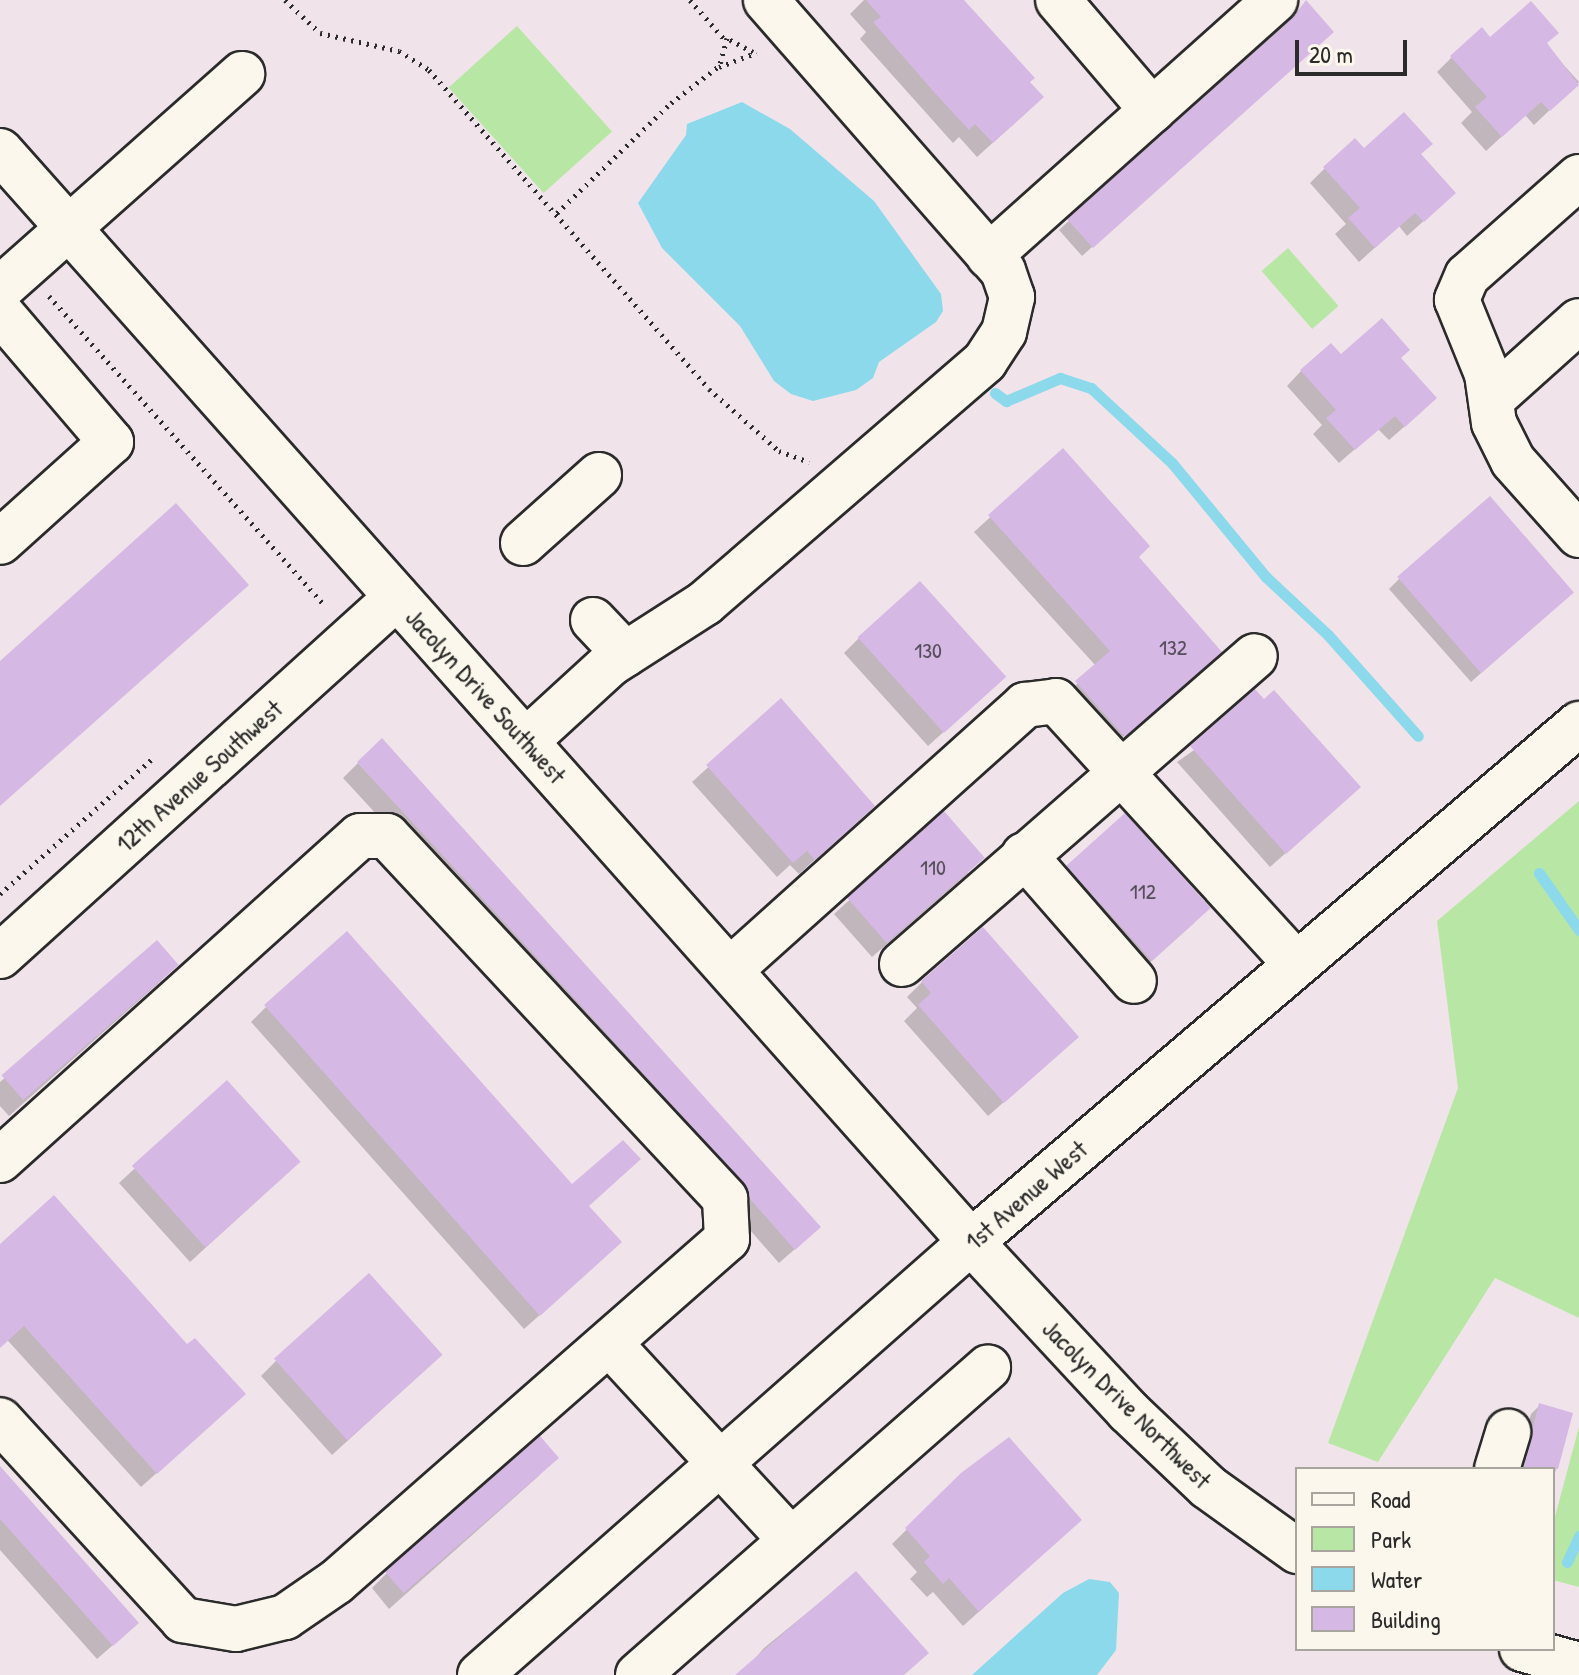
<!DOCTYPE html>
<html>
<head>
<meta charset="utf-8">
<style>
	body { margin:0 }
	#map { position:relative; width:1579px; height:1675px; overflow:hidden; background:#f0e4ea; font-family:"Patrick Hand",sans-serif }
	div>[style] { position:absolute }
	.green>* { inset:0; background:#b8e6a5; transform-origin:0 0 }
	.water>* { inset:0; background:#8cd9ec }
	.shadow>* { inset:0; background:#0003 }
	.stream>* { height:11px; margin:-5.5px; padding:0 5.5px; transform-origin:5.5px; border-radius:5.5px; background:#8cd9ec }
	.building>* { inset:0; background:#d6b8e5; transform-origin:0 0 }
	.path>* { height:5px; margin-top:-2.5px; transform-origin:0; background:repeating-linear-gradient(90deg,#2b2b2b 0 2px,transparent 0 8px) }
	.roads { filter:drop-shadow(2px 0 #2b2b2b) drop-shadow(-2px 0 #2b2b2b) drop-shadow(0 2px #2b2b2b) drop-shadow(0 -2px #2b2b2b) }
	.minor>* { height:44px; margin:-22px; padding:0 22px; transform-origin:22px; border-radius:22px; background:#fbf7ec }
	span { translate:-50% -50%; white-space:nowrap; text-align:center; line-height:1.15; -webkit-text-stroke:8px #fbf7ec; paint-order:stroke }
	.number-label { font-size:22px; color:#564e5a }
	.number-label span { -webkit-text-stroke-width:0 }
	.street-label { font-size:26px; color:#2b2b2b }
	.legend { position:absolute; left:1295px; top:1467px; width:260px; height:184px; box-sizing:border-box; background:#fbf7ec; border:2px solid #a8a59f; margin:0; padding:10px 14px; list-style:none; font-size:24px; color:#2b2b2b }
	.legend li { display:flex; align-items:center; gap:16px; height:40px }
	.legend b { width:40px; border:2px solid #a8a59f }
	.scale { position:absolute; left:1295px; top:40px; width:112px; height:36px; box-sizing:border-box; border:4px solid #2b2b2b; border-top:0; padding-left:10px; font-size:24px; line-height:28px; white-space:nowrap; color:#2b2b2b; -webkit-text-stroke:6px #fbf7ec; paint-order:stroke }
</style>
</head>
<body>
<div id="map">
	<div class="green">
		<i style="left:517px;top:26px;width:142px;height:92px;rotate:48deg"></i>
		<i style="left:1288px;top:248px;width:77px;height:35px;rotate:49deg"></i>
		<i style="clip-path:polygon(1579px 801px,1579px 1318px,1495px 1278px,1378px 1462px,1328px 1443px,1458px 1088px,1437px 921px)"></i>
		<i style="clip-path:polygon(1579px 1427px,1579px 1587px,1553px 1580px,1553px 1524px)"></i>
	</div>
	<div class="water">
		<i style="clip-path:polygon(742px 102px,790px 129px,874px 201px,941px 294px,943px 311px,936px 322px,879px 362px,873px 378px,856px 390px,813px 401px,791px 394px,774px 381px,740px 326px,662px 248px,638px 203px,686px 135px,687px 124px)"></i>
		<i style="clip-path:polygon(1089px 1579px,1110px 1582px,1119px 1593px,1116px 1650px,1097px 1675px,972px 1675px,1063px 1593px)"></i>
	</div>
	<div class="shadow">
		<i style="clip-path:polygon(864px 0,962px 0,1028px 82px,1027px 112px,977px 157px,959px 137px,953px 143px,860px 39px,866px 32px,850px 14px)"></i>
		<i style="clip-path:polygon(1306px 3px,1322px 42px,1082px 256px,1059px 230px)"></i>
		<i style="clip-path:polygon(1490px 39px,1545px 44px,1579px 82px,1534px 125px,1525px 115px,1486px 151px,1461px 123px,1472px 112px,1437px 72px,1452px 57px)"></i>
		<i style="clip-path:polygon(1364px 150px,1419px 155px,1438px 208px,1407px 236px,1399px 226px,1359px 262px,1335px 234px,1346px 224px,1310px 183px,1325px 168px)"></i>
		<i style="clip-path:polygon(1340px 357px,1399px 358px,1420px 413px,1389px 440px,1378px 429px,1339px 463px,1313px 434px,1322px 425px,1287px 386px,1301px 371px)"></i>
		<i style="clip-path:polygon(1063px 451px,1204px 666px,1108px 750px,1062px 698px,1096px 666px,974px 532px)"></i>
		<i style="clip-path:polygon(1399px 579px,1562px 601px,1471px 682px,1389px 589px)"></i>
		<i style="clip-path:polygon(859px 638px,988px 692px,928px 746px,844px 653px)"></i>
		<i style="clip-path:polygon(781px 701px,857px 821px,799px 874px,790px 865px,777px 877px,692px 782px)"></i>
		<i style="clip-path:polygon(1263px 702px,1343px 802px,1270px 867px,1177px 762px)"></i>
		<i style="clip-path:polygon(358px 763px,803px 1242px,779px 1263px,736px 1214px,729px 1197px,343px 778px)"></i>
		<i style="clip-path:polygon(944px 814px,968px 873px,872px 957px,834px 914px)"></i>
		<i style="clip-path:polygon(1068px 867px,1194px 923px,1135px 976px,1053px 882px)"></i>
		<i style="clip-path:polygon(157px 943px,162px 980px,9px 1116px,0 1106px,0 1082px)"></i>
		<i style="clip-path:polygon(922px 982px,1061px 1052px,988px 1116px,904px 1021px,917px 1008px,907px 997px)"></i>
		<i style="clip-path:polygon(266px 1007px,587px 1206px,605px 1257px,524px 1329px,251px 1022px)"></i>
		<i style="clip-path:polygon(227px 1083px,283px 1177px,190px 1262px,119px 1183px)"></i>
		<i style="clip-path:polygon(0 1246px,228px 1409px,141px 1487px,0 1332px)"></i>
		<i style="clip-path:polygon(276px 1361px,425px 1370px,332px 1455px,261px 1376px)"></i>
		<i style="clip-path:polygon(1540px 1405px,1571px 1414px,1553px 1480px,1553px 1469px,1516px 1469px,1531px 1414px)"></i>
		<i style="clip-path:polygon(0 1470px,121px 1638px,97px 1659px,0 1550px)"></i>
		<i style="clip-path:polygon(542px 1473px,389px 1609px,372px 1588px,386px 1574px)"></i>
		<i style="clip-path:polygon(962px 1475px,1064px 1535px,963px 1626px,933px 1592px,927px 1597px,910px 1579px,917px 1572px,892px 1544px)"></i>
		<i style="clip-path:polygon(856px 1573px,903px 1675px,741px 1675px,764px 1648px)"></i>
	</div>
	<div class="stream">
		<i style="left:995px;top:393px;width:14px;rotate:36deg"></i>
		<i style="left:1006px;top:401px;width:59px;rotate:-23.1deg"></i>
		<i style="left:1060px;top:378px;width:33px;rotate:18deg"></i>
		<i style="left:1091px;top:388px;width:110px;rotate:42.8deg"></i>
		<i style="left:1172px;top:463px;width:148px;rotate:50.5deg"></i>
		<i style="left:1266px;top:577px;width:85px;rotate:43.1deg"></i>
		<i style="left:1328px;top:635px;width:135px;rotate:48.3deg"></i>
		<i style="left:1539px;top:873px;width:70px;rotate:54.9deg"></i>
		<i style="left:1567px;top:1562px;width:29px;rotate:-65deg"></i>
	</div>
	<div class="building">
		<i style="clip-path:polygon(866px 0,964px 0,1035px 78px,1030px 82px,1044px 97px,993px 143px,975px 124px,969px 130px,934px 92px,873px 22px,881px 17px)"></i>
		<i style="clip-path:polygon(1306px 0,1334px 32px,1093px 248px,1067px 219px,1292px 19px)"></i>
		<i style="clip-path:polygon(1531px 1px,1559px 33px,1547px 43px,1579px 85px,1550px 111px,1541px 102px,1502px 137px,1475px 107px,1487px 97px,1450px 56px,1482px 27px,1490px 37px)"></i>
		<i style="clip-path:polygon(1404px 112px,1433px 144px,1421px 154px,1456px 193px,1424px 222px,1415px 213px,1375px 248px,1348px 218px,1360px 208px,1323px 167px,1355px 138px,1364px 148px)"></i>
		<i style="clip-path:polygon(1382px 318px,1410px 350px,1401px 358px,1437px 398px,1405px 427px,1395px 416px,1355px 450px,1326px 418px,1336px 410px,1300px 370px,1331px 343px,1341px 354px)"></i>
		<i style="clip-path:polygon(1063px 448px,1150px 546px,1139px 557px,1222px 652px,1125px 737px,1075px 681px,1110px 651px,988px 515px)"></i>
		<i style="left:1490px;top:496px;width:128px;height:123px;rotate:49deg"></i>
		<i style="clip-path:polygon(176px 503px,249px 585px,0 806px,0 661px)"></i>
		<i style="left:920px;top:581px;width:129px;height:84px;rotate:48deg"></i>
		<i style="clip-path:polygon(1255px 689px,1264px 699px,1274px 690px,1361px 787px,1286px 854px,1190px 746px)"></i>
		<i style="clip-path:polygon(781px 698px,875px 806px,815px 860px,807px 851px,793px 863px,706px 765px)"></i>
		<i style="clip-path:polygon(382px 738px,821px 1227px,795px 1250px,750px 1199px,743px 1182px,357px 762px)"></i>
		<i style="left:944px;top:811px;width:62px;height:130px;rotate:49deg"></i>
		<i style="left:1125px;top:813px;width:128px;height:79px;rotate:48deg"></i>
		<i style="clip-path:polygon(983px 927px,1079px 1037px,1004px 1103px,918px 1005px,931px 993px,921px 981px)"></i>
		<i style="clip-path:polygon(347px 931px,572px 1184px,623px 1140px,641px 1159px,589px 1206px,622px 1242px,540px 1316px,264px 1005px)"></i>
		<i style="left:157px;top:940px;width:33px;height:206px;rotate:49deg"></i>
		<i style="left:227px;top:1080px;width:110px;height:128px;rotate:48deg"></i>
		<i style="clip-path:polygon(54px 1195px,187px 1344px,195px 1338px,246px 1394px,157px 1474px,24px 1326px,0 1348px,0 1244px)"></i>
		<i style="left:369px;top:1273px;width:110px;height:128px;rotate:48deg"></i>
		<i style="clip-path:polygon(1539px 1403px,1573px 1413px,1558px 1469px,1523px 1469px)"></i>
		<i style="left:540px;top:1436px;width:29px;height:206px;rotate:49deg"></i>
		<i style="clip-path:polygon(1009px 1437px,1082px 1520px,979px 1612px,949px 1578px,943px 1584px,924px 1562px,930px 1556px,905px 1528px,961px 1473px)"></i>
		<i style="clip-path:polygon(0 1466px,139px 1623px,113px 1646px,0 1519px)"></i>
		<i style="clip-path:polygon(856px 1571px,929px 1653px,904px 1675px,735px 1675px)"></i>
	</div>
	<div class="path">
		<i style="left:285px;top:0;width:48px;rotate:43.3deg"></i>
		<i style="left:320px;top:33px;width:81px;rotate:12.8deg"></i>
		<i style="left:399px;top:51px;width:36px;rotate:32deg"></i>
		<i style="left:429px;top:70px;width:424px;rotate:48.7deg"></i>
		<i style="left:709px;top:389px;width:94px;rotate:41.5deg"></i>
		<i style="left:779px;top:451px;width:32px;rotate:20deg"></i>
		<i style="left:690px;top:0;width:55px;rotate:48.7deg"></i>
		<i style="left:753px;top:52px;width:30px;rotate:-152deg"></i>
		<i style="left:727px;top:38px;width:30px;rotate:105deg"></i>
		<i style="left:719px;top:67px;width:40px;rotate:-21deg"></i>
		<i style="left:557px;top:213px;width:158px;rotate:-44deg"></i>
		<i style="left:671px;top:103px;width:61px;rotate:-37.6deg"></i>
		<i style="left:49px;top:296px;width:415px;rotate:48.3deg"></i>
		<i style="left:0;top:894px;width:205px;rotate:-41.6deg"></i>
	</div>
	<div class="roads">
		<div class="minor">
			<i style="left:1058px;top:0;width:145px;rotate:49.5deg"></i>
			<i style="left:0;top:151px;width:1461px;rotate:48.33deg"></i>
			<i style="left:971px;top:1242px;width:231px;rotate:47.1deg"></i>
			<i style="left:1128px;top:1411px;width:110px;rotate:43.5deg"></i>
			<i style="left:1208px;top:1487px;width:110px;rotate:35.7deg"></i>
			<i style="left:1579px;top:177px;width:149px;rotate:138.5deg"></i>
			<i style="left:1467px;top:276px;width:26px;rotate:113deg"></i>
			<i style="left:1457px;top:300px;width:80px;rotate:67.9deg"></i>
			<i style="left:1487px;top:374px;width:49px;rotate:81.9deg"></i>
			<i style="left:1494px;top:423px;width:42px;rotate:63.4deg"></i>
			<i style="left:1513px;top:461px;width:99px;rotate:48.3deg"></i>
			<i style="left:989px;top:256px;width:384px;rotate:-41.8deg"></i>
			<i style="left:0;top:289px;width:324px;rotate:-41.6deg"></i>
			<i style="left:0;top:312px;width:171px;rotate:49.5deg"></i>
			<i style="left:111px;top:442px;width:149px;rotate:138deg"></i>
			<i style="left:1491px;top:400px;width:118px;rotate:-41.9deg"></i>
			<i style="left:523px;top:543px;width:102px;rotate:-41.8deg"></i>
			<i style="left:593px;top:620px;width:47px;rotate:46.7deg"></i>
			<i style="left:526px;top:741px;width:114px;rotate:-42.5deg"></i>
			<i style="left:610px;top:664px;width:113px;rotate:-32.7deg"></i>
			<i style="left:705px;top:603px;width:370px;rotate:-40.8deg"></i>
			<i style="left:985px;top:361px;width:35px;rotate:-57deg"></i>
			<i style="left:1004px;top:332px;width:36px;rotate:-77deg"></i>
			<i style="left:1012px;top:297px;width:28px;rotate:-109deg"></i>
			<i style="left:1003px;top:271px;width:360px;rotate:-131.2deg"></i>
			<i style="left:1024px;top:855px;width:167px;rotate:48.9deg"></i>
			<i style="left:0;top:956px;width:535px;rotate:-42.12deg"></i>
			<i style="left:902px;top:964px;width:468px;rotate:-41.1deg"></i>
			<i style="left:730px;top:970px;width:397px;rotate:-41.9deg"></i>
			<i style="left:1025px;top:705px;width:31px;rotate:-7deg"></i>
			<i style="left:1056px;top:701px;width:356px;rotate:47.6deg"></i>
			<i style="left:0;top:1160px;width:484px;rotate:-42deg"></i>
			<i style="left:360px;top:836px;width:27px"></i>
			<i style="left:387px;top:836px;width:496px;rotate:47deg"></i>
			<i style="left:725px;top:1199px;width:40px;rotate:87.1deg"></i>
			<i style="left:727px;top:1239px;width:520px;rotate:138.74deg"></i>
			<i style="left:336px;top:1582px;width:62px;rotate:145.5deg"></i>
			<i style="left:285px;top:1617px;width:50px;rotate:166.2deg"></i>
			<i style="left:236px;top:1629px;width:54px;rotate:-170.4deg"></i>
			<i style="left:183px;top:1620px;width:271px;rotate:-132.5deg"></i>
			<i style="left:611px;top:1345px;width:265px;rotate:47.3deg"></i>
			<i style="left:1497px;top:1469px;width:39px;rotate:-73deg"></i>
			<i style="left:1522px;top:1649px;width:59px;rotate:15.7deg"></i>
			<i style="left:480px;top:1675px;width:655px;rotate:-41.41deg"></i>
			<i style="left:971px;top:1242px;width:799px;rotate:-40.43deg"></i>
			<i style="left:638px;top:1675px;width:466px;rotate:-41.3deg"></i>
		</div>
	</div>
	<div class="number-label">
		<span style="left:1173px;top:648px">132</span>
		<span style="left:928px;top:651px">130</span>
		<span style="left:933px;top:868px">110</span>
		<span style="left:1143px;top:892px">112</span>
	</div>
	<div class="street-label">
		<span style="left:486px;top:696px;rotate:48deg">Jacolyn Drive Southwest</span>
		<span style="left:199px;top:776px;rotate:-42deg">12th Avenue Southwest</span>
		<span style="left:1026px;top:1195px;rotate:-41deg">1st Avenue West</span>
		<span style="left:1127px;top:1404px;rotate:45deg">Jacolyn Drive Northwest</span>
	</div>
	<ul class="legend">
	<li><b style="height:10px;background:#fbf7ec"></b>Road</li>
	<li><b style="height:22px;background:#b8e6a5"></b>Park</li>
	<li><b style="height:22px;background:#8cd9ec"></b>Water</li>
	<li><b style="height:22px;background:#d6b8e5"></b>Building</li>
	</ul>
	<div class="scale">20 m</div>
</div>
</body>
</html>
